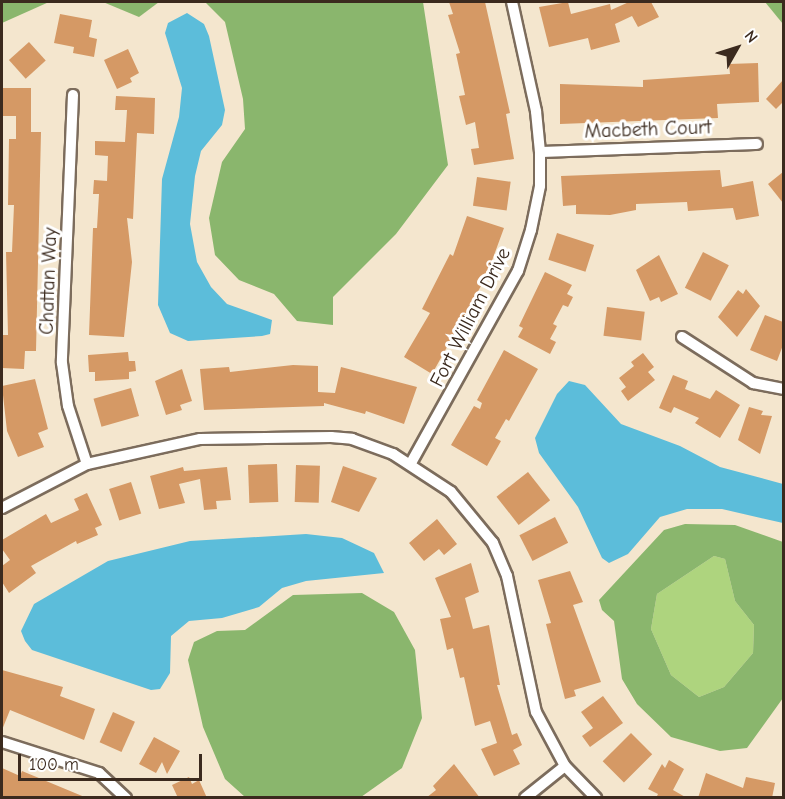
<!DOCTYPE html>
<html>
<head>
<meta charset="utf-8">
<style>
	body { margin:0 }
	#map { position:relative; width:785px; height:799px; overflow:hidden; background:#f4e6ce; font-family:"Comic Neue",sans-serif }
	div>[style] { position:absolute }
	.green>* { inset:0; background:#aed47e }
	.forest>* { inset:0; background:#8ab66d }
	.water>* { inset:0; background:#5cbdda }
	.building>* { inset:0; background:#d59965; transform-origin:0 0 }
	.roads { filter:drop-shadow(2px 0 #7c6c5c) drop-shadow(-2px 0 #7c6c5c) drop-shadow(0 2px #7c6c5c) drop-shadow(0 -2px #7c6c5c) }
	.minor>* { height:10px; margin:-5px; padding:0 5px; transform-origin:5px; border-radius:5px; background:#fff }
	span { translate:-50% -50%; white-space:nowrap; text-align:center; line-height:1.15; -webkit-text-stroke:6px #fff; paint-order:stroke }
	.street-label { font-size:20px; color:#3b2a1e }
	.frame { position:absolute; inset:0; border:3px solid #3b2a1e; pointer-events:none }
	.north { position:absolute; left:707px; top:18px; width:60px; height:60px; -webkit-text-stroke:4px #fff; paint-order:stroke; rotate:51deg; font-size:16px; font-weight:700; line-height:24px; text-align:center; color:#3b2a1e }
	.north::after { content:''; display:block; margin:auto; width:21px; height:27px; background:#3b2a1e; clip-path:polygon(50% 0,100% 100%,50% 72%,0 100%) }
	.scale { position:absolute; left:18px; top:754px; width:184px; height:27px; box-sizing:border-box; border:3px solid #3b2a1e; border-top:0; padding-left:8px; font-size:18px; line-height:21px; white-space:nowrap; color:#3b2a1e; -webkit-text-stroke:4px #fff; paint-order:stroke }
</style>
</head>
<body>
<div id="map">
	<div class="green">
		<i style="clip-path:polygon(714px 556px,725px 559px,735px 601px,754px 625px,753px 653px,724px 687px,699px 697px,671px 675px,651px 629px,657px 594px)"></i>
	</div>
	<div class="forest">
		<i style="clip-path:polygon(2px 2px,49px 2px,2px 23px)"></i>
		<i style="clip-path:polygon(103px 2px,159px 2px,139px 17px)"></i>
		<i style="clip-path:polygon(205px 2px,423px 2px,448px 165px,396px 234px,333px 297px,333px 325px,297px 321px,274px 294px,239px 280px,215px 255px,209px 218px,222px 162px,245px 129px,243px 99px,225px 22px)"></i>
		<i style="clip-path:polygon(765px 2px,783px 2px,783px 24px)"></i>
		<i style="clip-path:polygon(evenodd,685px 524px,735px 525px,783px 542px,783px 698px,747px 748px,720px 751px,671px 737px,637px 704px,622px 679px,614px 621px,602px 610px,599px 600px,664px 530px,685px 524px,714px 556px,725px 559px,735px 601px,754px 625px,753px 653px,724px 687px,699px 697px,671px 675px,651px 629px,657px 594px,714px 556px)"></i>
		<i style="clip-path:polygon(362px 593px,394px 612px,415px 650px,422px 718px,402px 768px,361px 797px,245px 797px,225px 779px,203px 727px,188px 660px,194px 642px,217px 631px,245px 630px,293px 595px)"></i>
	</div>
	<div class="water">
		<i style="clip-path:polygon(187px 13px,204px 24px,209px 36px,225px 110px,222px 125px,201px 151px,195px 176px,190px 224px,197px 262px,211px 287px,227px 304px,272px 320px,270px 334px,262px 336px,188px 341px,170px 333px,158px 305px,162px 179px,179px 117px,182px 88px,165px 33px,168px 23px)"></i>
		<i style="clip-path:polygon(569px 381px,585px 385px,621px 424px,680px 446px,720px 467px,783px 484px,783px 523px,722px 509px,687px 509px,660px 517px,628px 554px,609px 563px,602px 558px,578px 507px,539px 453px,535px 438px,557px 394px)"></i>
		<i style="clip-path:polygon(306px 534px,342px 538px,374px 553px,384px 573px,306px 581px,282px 588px,259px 607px,222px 618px,189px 621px,171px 636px,170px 673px,160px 689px,151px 690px,32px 650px,25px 641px,21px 631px,34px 604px,108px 561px,190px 541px)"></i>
	</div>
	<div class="building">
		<i style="clip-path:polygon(449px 2px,485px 2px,510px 113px,506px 114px,514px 159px,474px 165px,471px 149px,479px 148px,475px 122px,466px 125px,459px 96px,465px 95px,456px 54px,460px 53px,448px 15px,453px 14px)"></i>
		<i style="clip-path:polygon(568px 2px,571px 14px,610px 4px,611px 10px,629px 2px,651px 2px,659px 17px,638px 27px,632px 16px,615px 24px,620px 42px,591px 50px,588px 38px,549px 47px,539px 7px)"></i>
		<i style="clip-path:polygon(60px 14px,92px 20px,89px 37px,97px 39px,94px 57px,73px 53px,74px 47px,54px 43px)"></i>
		<i style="left:29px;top:42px;width:25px;height:27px;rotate:48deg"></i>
		<i style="clip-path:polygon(128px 49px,139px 73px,130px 78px,132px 82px,117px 89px,104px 60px)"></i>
		<i style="clip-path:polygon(758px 63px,759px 102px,717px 104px,718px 118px,560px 124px,560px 84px,643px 87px,643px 80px,730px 74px,729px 64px)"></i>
		<i style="clip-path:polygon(783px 80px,783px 102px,776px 109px,766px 99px)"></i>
		<i style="clip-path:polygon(2px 88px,31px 88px,31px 132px,41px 132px,36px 351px,25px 351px,24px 369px,2px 368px,2px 335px,8px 335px,6px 252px,12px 252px,14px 205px,8px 205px,9px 139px,16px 139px,16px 116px,2px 116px)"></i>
		<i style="clip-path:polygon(116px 96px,155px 98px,154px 134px,137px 133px,133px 219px,127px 218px,132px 262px,124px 337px,89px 335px,93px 228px,97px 228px,99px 194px,93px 194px,94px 180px,107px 181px,108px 156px,95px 155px,95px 141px,125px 142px,127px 110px,115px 110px)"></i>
		<i style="clip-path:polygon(720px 170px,722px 187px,753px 181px,759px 216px,736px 220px,733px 208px,688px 211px,687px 202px,636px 204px,636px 210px,610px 215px,576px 214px,576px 205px,563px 206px,561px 176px)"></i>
		<i style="clip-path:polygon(783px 172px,783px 203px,768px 184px)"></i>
		<i style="left:477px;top:177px;width:34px;height:29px;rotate:8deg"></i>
		<i style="clip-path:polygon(467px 216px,504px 228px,486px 277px,432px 374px,404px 357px,430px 313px,422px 309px,450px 254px,453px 256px)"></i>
		<i style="left:557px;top:233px;width:39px;height:28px;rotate:18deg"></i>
		<i style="left:703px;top:252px;width:29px;height:40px;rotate:27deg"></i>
		<i style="clip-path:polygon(659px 255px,678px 294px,661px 302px,659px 297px,650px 301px,636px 270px)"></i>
		<i style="clip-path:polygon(545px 272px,572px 285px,567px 294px,573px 297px,568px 307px,563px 305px,553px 324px,557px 326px,550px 339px,556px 342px,550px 354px,518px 337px,523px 328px,519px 326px)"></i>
		<i style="clip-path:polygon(746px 289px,760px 306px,737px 337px,718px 317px,738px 290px,743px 294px)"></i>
		<i style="left:607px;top:307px;width:38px;height:29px;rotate:7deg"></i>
		<i style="clip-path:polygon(765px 315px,783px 322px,783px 345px,777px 361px,750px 350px)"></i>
		<i style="clip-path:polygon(504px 350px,538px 369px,509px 421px,506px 419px,495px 438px,501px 441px,487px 466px,451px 445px,474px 406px,480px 409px,482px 403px,477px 400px)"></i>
		<i style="clip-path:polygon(128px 352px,129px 361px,135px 361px,136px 371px,129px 372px,129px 379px,95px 381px,95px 372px,89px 372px,88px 355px)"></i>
		<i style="clip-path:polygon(643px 353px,654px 367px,648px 372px,655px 380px,628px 401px,621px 391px,626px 387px,619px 378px,634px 366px,631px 362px)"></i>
		<i style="clip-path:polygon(293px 365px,318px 366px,318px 392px,335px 393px,341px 367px,417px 387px,404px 424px,366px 411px,365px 414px,324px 403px,324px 406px,204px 410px,200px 369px,229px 367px,230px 372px)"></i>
		<i style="clip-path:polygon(182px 369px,192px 401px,180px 405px,182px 410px,166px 415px,155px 381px)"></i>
		<i style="clip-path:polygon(673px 375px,688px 381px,685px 389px,710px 399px,716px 390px,740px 405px,720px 438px,695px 423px,699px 418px,674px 407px,671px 413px,659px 408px)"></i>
		<i style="clip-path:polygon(35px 379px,48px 429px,38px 433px,44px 447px,18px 457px,7px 431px,2px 386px)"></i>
		<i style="left:131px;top:388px;width:29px;height:39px;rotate:74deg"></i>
		<i style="clip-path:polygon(749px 407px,763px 411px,761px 415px,772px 416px,760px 454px,738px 440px)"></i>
		<i style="left:277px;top:464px;width:38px;height:29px;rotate:88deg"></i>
		<i style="left:296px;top:465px;width:24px;height:37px;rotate:2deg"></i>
		<i style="clip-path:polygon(343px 466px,377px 478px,359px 512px,331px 502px)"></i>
		<i style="clip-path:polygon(183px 467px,184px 471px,227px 467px,231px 500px,216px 501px,217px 509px,204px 510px,200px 479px,179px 484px,185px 503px,159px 509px,150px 476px)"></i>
		<i style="left:528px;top:472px;width:36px;height:40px;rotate:52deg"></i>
		<i style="left:131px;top:482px;width:33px;height:23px;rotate:72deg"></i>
		<i style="clip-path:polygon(87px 493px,102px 525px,95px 528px,98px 535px,77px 544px,76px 541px,31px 566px,36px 573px,9px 593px,2px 582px,2px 566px,10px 560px,2px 549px,2px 540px,46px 514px,51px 523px,79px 510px,74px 499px)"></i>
		<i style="left:555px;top:517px;width:29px;height:40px;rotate:63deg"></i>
		<i style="clip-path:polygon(437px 519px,457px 544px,444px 555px,439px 549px,424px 561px,409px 543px)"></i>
		<i style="clip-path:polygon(471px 563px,479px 592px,465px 598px,473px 629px,489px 625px,500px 685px,497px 685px,512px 735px,517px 733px,522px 745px,513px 750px,520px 764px,494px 776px,481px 749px,497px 743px,490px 721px,475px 726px,464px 677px,460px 678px,453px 648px,447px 650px,440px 619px,451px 617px,435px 578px)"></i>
		<i style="clip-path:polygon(570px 571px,583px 602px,573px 605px,601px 682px,574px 690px,576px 696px,565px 699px,546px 624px,551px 623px,538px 580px)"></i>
		<i style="clip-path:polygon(2px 670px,63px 687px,60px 696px,95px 709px,84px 740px,10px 710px,2px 730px)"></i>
		<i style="clip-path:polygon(603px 696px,623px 723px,590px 747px,582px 736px,593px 728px,581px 712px)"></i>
		<i style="left:113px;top:712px;width:24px;height:33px;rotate:24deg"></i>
		<i style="left:631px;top:733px;width:30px;height:40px;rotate:45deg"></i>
		<i style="clip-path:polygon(154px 737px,180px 751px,167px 774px,162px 762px,156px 773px,139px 764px)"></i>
		<i style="clip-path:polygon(669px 760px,684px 769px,673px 790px,687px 798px,656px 798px,658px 794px,648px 789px,662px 764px,665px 768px)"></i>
		<i style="clip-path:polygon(454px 764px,480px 798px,426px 798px,436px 790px,433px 786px)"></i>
		<i style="clip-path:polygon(2px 768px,20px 776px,22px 771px,87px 798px,2px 798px)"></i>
		<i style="clip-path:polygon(706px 773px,743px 788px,746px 777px,775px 783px,772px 798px,698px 798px)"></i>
		<i style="clip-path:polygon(189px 777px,192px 784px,199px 780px,207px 798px,178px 798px,172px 785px)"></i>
	</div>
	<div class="roads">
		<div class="minor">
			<i style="left:73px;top:95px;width:268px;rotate:92.4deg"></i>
			<i style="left:62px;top:363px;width:43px;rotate:82.1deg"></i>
			<i style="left:68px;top:406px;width:61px;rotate:71.9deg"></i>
			<i style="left:540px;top:152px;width:217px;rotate:-2.1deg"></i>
			<i style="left:682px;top:337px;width:85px;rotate:32.9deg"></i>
			<i style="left:753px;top:383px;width:32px;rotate:11deg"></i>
			<i style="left:411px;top:463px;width:220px;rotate:-60.9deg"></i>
			<i style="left:518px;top:271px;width:43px;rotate:-72.4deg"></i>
			<i style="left:531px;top:230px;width:45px;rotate:-78.4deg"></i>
			<i style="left:540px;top:186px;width:34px;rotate:-90deg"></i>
			<i style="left:540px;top:152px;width:41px;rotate:-95.6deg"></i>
			<i style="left:536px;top:111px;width:112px;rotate:-102.4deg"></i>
			<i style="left:2px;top:508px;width:96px;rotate:-27.4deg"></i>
			<i style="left:87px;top:464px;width:116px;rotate:-12.5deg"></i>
			<i style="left:200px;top:439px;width:131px;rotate:-0.9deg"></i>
			<i style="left:331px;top:437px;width:21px;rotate:5deg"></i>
			<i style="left:352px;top:439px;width:44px;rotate:20.1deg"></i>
			<i style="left:393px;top:454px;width:69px;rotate:33.2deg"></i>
			<i style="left:451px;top:492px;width:66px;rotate:50.5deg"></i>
			<i style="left:493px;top:543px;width:36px;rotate:67deg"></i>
			<i style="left:507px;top:576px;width:139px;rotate:78deg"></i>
			<i style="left:536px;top:712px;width:61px;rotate:61.8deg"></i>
			<i style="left:565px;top:766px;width:45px;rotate:45.9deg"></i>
			<i style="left:2px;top:742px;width:102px;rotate:17.7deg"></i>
			<i style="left:99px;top:773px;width:37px;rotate:43deg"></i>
			<i style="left:525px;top:798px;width:51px;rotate:-38.7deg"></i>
		</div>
	</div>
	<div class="street-label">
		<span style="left:648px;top:129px;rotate:-2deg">Macbeth Court</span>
		<span style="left:48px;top:281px;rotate:-88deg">Chattan Way</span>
		<span style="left:470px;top:317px;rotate:-63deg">Fort William Drive</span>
	</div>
	<div class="frame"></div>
	<div class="north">N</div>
	<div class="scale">100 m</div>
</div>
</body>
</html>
